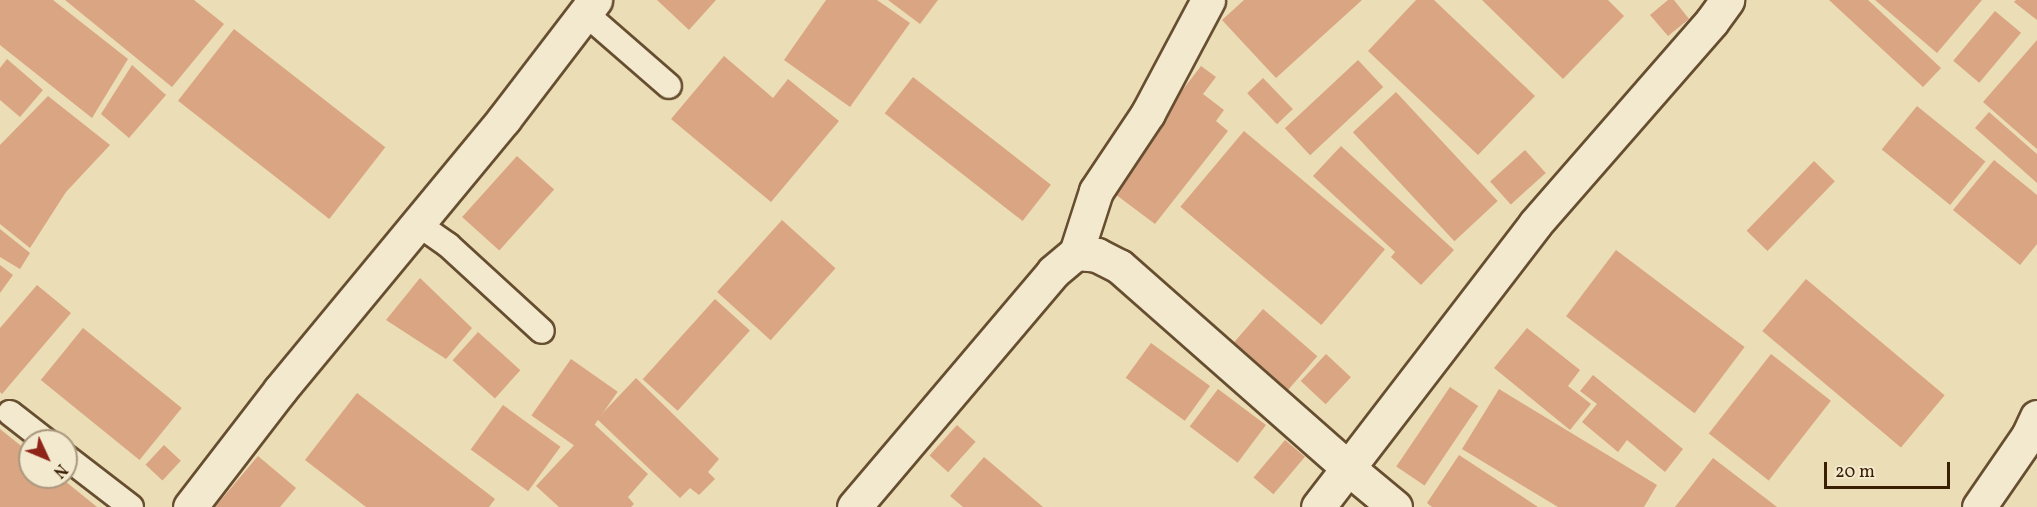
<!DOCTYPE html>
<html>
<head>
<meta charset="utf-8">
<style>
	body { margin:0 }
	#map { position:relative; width:2037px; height:507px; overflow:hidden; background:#ebddb5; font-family:Vollkorn,serif }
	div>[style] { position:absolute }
	.building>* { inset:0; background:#daa583; transform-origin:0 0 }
	.roads { filter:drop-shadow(2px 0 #674e30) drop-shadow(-2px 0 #674e30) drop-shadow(0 2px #674e30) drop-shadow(0 -2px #674e30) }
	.lane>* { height:24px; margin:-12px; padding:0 12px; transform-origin:12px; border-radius:12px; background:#f2e9cf }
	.street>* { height:33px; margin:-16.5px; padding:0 16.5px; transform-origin:16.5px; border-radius:16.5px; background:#f2e9cf }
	span { translate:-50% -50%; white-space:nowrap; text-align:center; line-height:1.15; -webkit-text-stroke:4.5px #f2e9cf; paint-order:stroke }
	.north { position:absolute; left:18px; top:429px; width:60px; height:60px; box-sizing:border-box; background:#f2e9cf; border:2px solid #a9987d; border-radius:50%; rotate:134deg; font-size:16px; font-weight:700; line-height:24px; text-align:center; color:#3b1f03 }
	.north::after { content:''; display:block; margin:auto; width:21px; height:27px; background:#8f2418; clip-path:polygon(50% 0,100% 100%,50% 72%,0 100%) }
	.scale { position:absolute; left:1824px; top:462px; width:126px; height:27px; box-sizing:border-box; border:3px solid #3b1f03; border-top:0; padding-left:8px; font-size:18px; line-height:21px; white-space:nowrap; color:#3b1f03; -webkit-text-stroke:4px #f2e9cf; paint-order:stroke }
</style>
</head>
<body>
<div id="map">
	<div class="building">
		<i style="clip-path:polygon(0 0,53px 0,128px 59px,92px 118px,0 45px)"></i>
		<i style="clip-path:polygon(65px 0,194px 0,224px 24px,172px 87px)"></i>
		<i style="clip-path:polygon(657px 0,716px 0,689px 30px)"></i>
		<i style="clip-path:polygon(826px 0,877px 0,910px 23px,850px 107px,784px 60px)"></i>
		<i style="clip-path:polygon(888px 0,938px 0,920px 24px)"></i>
		<i style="clip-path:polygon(1244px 0,1362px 0,1276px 78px,1222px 20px)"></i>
		<i style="clip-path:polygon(1416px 0,1434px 0,1535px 96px,1478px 155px,1368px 51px)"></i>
		<i style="clip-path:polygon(1482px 0,1608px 0,1624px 16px,1563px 79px)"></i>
		<i style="clip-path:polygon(1668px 0,1674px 0,1689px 19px,1668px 36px,1650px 15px)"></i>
		<i style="clip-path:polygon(1829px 0,1868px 0,1941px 68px,1923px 87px)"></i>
		<i style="clip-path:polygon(1875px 0,1982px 0,1937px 53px)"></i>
		<i style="clip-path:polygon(2016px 0,2037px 0,2037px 20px,2014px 2px)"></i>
		<i style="left:1995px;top:11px;width:34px;height:65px;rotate:40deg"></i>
		<i style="left:234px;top:29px;width:192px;height:91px;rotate:38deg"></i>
		<i style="clip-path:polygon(2037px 40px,2037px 149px,1983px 102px)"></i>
		<i style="clip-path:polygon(724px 56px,773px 98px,788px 79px,839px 121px,771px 202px,671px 119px)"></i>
		<i style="clip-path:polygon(7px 59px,43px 90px,20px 117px,0 100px,0 68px)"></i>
		<i style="left:1358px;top:60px;width:37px;height:100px;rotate:47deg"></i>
		<i style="clip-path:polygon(132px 65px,166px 95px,129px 138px,101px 114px)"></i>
		<i style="clip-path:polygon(1201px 66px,1216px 77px,1203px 94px,1224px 110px,1216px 121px,1228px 131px,1155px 224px,1107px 188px)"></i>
		<i style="left:913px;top:77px;width:175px;height:46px;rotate:38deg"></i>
		<i style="left:1263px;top:78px;width:43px;height:22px;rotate:46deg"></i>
		<i style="left:1396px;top:92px;width:149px;height:59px;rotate:47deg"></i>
		<i style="clip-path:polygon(48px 96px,110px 145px,66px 192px,30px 248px,0 224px,0 145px)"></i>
		<i style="left:1917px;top:106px;width:88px;height:56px;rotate:39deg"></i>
		<i style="clip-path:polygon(1989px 112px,2037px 154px,2037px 183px,1975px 128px)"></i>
		<i style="left:1244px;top:131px;width:184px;height:99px;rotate:40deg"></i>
		<i style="clip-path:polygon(1341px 146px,1454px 250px,1421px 285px,1391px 257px,1395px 252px,1313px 176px)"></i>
		<i style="left:1525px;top:150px;width:31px;height:47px;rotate:48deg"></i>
		<i style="left:517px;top:156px;width:50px;height:82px;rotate:42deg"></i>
		<i style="clip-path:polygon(1994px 160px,2037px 195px,2037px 244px,2020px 265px,1953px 210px)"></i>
		<i style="left:1814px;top:161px;width:29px;height:97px;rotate:44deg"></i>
		<i style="left:782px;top:220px;width:72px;height:97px;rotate:42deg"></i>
		<i style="clip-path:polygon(0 229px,30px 253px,20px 269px,0 257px)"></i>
		<i style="left:1616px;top:250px;width:161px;height:83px;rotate:37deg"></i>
		<i style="clip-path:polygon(0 265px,13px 275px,0 293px)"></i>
		<i style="clip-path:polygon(420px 278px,472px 328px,446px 359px,386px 320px)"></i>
		<i style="left:1806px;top:279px;width:181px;height:68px;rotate:40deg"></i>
		<i style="clip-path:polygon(37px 285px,71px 313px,2px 394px,0 392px,0 328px)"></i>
		<i style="left:715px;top:299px;width:47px;height:108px;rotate:42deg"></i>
		<i style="left:1263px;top:309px;width:72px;height:55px;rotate:41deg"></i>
		<i style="left:83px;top:328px;width:127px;height:67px;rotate:39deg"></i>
		<i style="clip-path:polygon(1527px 328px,1580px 370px,1568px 386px,1591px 404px,1570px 430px,1494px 368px)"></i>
		<i style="left:478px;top:332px;width:57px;height:38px;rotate:42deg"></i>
		<i style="left:1151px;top:343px;width:73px;height:43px;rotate:36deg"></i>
		<i style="left:1326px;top:354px;width:34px;height:37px;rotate:43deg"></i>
		<i style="left:1771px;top:354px;width:76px;height:101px;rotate:38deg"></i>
		<i style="left:571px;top:359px;width:57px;height:69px;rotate:35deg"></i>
		<i style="clip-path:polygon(1593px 375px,1683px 449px,1665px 472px,1627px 440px,1618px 452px,1582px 422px,1597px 404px,1580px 391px)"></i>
		<i style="clip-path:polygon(636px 378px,719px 459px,708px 472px,715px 479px,699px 495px,690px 488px,680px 498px,597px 419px)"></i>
		<i style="left:1450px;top:387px;width:34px;height:96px;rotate:34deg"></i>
		<i style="left:1218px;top:389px;width:60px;height:47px;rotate:37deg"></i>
		<i style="clip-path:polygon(1499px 389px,1657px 485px,1644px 507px,1558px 507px,1462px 449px)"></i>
		<i style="clip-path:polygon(357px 393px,495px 499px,489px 507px,366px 507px,305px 460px)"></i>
		<i style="left:503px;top:405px;width:71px;height:55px;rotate:36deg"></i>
		<i style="clip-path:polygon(594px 424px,648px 474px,628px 497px,634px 504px,631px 507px,559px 507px,536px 486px)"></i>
		<i style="left:957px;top:425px;width:25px;height:41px;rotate:42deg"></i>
		<i style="clip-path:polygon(0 429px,30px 453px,30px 477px,60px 477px,97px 507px,0 507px)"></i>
		<i style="left:1285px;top:440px;width:26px;height:49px;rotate:40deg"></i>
		<i style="left:164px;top:445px;width:23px;height:27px;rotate:43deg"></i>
		<i style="clip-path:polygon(1459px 455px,1538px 507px,1432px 507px,1427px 503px)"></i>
		<i style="clip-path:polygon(258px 456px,296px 488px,280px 507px,215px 507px)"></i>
		<i style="clip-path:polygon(984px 457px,1043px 507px,963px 507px,950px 496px)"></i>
		<i style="clip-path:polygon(1713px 458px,1777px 507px,1675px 507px)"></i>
	</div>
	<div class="roads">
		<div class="lane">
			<i style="left:585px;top:13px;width:111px;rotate:41deg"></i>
			<i style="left:418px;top:224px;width:37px;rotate:35deg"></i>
			<i style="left:448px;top:245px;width:127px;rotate:42.5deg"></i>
			<i style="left:10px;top:413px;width:46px;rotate:37.9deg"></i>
			<i style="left:66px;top:457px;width:82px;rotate:37.6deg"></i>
		</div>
		<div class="street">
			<i style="left:1076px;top:253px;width:65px;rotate:-72.1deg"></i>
			<i style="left:1096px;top:191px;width:94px;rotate:-56.3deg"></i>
			<i style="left:1148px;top:113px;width:128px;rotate:-62deg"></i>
			<i style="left:190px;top:507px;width:148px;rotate:-52.4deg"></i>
			<i style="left:280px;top:390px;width:352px;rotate:-50.4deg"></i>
			<i style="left:504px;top:119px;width:150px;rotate:-52.6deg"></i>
			<i style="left:854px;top:507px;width:308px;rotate:-49.7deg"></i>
			<i style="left:1053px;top:272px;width:30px;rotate:-40deg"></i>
			<i style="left:1076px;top:253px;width:21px;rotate:5deg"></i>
			<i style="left:1097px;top:255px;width:25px;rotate:27deg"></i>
			<i style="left:1119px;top:266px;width:305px;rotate:41.4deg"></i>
			<i style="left:1348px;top:468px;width:49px;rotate:127.6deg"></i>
			<i style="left:1395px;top:507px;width:61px;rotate:-140.3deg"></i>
			<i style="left:1348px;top:468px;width:307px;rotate:-52.5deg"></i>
			<i style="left:1535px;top:224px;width:269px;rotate:-48.9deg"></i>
			<i style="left:1712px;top:21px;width:26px;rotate:-54deg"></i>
			<i style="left:1979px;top:507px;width:86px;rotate:-55.4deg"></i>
			<i style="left:2028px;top:436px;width:21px;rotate:-65deg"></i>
		</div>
	</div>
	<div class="north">N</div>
	<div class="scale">20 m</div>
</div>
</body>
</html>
